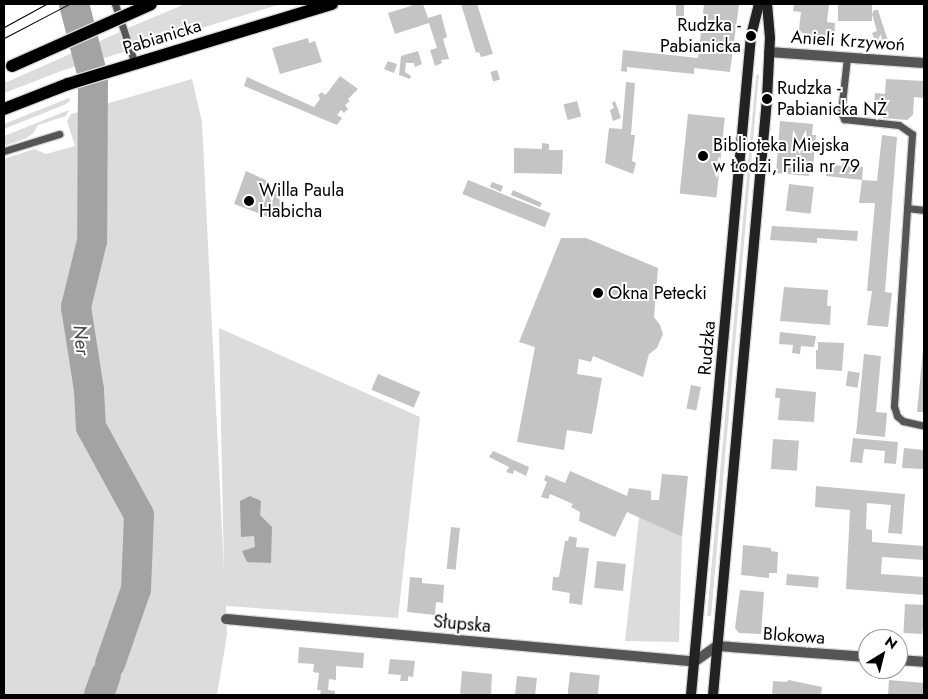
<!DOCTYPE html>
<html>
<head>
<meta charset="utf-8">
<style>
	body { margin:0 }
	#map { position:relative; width:928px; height:699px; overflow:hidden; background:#fff; font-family:Jost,sans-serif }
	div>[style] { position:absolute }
	.green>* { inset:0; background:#dcdcdc }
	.water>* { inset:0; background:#a3a3a3 }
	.river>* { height:30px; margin:-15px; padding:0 15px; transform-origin:15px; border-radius:15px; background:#a3a3a3 }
	.building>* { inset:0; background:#c4c4c4; transform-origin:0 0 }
	.roads { filter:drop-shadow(1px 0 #dbdbdb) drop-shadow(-1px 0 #dbdbdb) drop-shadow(0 1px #dbdbdb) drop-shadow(0 -1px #dbdbdb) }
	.lane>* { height:7px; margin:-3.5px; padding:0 3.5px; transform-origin:3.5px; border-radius:3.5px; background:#555 }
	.street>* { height:10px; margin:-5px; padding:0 5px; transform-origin:5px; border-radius:5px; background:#555 }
	.secondary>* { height:10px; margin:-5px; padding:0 5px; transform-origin:5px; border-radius:5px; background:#222 }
	.primary>* { height:12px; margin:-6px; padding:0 6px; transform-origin:6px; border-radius:6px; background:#000 }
	.tram>* { height:1px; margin:-0.5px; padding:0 0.5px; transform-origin:0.5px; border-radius:0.5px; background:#000 }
	.bridges { filter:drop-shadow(1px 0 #dbdbdb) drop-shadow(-1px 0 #dbdbdb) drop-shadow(0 1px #dbdbdb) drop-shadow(0 -1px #dbdbdb) }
	.primary-bridge>* { height:12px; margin:-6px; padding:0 6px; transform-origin:6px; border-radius:6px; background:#000 }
	.dots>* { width:14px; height:14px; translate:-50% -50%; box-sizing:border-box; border:2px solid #fff; border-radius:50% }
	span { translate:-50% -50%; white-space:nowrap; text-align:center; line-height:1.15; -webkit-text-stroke:4px #fff; paint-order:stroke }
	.poi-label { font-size:18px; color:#000 }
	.right { translate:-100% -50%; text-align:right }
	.left { translate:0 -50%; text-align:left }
	.street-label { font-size:18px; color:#000 }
	.water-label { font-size:19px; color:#444; font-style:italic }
	.frame { position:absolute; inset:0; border:5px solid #000; pointer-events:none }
	.north { position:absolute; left:858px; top:629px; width:50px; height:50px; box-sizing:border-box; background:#fff; border:1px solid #999; border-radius:50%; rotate:36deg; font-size:14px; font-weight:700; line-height:20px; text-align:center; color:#000 }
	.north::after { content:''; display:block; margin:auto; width:18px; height:22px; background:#000; clip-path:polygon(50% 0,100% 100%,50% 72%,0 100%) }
</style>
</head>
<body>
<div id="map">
	<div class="green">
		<i style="clip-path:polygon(185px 4px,281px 4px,139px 47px,133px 45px,128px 28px)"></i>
		<i style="clip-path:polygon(120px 32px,125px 48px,124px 52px,64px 70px,4px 93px,4px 81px,7px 82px)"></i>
		<i style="clip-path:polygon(759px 74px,711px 616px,707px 616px,756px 76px)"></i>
		<i style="clip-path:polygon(192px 79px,202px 122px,224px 572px,219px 328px,420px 417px,398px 618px,226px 606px,227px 635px,217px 695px,4px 695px,4px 159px,34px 149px,46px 154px,75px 146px,67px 121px,71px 114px)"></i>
		<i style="clip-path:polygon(69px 98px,70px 101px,64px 105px,4px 129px,4px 124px)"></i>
		<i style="clip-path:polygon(69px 110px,66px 116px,38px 125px,34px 132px,27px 138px,4px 146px,4px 136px)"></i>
		<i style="clip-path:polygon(639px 517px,682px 537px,679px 642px,625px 641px)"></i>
	</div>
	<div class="water">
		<i style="clip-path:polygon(250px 496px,261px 501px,260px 515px,272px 527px,271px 563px,247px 562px,242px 551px,255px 547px,254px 536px,241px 537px,240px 501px)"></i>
	</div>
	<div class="river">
		<i style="left:74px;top:4px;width:75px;rotate:75.4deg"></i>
		<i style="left:93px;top:77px;width:164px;rotate:90.3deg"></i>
		<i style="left:92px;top:241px;width:68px;rotate:103.6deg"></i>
		<i style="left:76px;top:307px;width:84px;rotate:81.1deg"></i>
		<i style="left:89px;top:390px;width:37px;rotate:87deg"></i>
		<i style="left:91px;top:427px;width:100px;rotate:61.4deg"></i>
		<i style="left:139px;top:515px;width:74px;rotate:92.3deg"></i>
		<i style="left:136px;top:589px;width:79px;rotate:109.1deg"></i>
		<i style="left:99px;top:695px;width:21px;rotate:-71deg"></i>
	</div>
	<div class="building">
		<i style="clip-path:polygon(417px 4px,423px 4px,428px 18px,441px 14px,447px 37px,443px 39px,449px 59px,441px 60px,442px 63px,435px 66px,430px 50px,437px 48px,429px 23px,395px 34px,388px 13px)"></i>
		<i style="clip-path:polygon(461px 4px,477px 4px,493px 54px,481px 57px,479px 52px,476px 53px)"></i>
		<i style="left:676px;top:4px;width:8px;height:12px"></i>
		<i style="clip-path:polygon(704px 4px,739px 4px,730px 72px,694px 68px,694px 74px,627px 67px,627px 72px,621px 71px,623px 50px,698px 58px)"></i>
		<i style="clip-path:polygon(794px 4px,829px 4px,827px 22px,835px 23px,834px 42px,808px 40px,799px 29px,801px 12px,793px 11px)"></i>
		<i style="left:838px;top:4px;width:34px;height:17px"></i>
		<i style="clip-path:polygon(874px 10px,878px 10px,888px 41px,875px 42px,872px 33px,877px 31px,872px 14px)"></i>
		<i style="clip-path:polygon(308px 38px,309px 43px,315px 41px,322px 62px,280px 74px,272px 48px)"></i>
		<i style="clip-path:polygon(418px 51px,422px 64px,415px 67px,414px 63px,406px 63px,405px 72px,411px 76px,410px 79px,399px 75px,401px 56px)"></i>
		<i style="clip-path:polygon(388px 61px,397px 64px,394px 73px,384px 69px)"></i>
		<i style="left:497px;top:70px;width:10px;height:7px;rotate:73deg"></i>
		<i style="clip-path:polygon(340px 76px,358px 89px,348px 99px,350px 101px,345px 105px,348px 109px,344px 113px,341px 110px,337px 115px,342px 118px,337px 125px,244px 86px,247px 77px,314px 107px,320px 99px,318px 95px,322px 92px,325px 95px,328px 92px)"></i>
		<i style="clip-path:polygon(886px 79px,924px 81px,924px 98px,914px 97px,913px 115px,907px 120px,883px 118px,884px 107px,874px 106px,875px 93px,885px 94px)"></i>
		<i style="clip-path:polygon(626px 82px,635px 83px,631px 135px,635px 135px,632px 161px,636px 163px,633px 174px,605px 163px,609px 128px,622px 129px)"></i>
		<i style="left:577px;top:101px;width:16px;height:14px;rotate:75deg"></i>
		<i style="clip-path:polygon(615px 101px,621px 118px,613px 121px,610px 110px,614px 108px,612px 103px)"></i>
		<i style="left:688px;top:114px;width:37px;height:80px;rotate:6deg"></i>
		<i style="clip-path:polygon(780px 121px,813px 124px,812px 135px,816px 135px,813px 167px,810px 166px,809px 176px,776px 173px)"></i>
		<i style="clip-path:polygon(882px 135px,897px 137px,885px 292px,892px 293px,888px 327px,867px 325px,872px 291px,867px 291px,875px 203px,859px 203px,862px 180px,826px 176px,827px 164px,842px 166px,843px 161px,851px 162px,850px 165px,863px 167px,862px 180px,877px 181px)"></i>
		<i style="clip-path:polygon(542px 143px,549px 144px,549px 150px,563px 150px,562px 174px,514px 173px,514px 148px,542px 149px)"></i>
		<i style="clip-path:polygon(246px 171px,268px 181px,266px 185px,281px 190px,278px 199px,285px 201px,281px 213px,274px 210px,271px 218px,234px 204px)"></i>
		<i style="left:468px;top:180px;width:89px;height:15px;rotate:22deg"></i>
		<i style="clip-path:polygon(492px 182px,503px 186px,501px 192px,490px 187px)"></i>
		<i style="left:789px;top:184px;width:25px;height:27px;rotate:7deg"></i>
		<i style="clip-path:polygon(513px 190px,542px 203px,540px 207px,511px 195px)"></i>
		<i style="clip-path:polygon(772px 226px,858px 231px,857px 241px,817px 238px,817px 243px,770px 240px)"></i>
		<i style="clip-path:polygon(561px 238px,586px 238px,658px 268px,654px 317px,660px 325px,663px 334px,657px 348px,649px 354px,643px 377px,593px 356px,591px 362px,579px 359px,577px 374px,602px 378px,592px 434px,567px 430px,564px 450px,517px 442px,535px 347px,519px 342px)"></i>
		<i style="clip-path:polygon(784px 287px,828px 290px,827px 306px,831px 306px,830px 325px,780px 321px)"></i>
		<i style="clip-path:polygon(780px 332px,816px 336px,814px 347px,801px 346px,800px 354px,792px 353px,793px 345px,779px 344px)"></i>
		<i style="clip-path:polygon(818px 342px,844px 343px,842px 371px,816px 369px,816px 350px,818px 350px)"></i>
		<i style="clip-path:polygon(923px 350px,924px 350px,924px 412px,917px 412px)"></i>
		<i style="clip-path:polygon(864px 354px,881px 356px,876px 412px,887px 413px,885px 437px,856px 434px)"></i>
		<i style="left:848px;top:371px;width:12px;height:15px;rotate:9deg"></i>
		<i style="left:378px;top:374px;width:46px;height:17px;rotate:23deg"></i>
		<i style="left:691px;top:385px;width:10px;height:24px;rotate:11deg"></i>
		<i style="clip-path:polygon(776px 388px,816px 392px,814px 422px,778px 420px,780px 398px,775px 398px)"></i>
		<i style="clip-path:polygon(853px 438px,898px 442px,896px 464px,884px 463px,885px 451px,864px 449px,862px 463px,850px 462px)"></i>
		<i style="left:773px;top:439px;width:26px;height:30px;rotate:4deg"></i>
		<i style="clip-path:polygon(904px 448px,924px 450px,924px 469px,902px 468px)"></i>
		<i style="clip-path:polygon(493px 451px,529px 467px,526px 476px,514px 470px,513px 474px,506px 472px,509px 467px,489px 457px)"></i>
		<i style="clip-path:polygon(570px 471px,627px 496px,629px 488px,651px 491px,651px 500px,659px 500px,662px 474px,688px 476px,682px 537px,627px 512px,615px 537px,579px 521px,580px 512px,571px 507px,573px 504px,550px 494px,548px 499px,541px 497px,547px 482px,544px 480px,546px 475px,565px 483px)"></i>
		<i style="clip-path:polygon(816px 486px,905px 494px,902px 534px,888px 533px,891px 505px,867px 503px,866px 529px,872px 530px,872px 542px,924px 546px,924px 560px,882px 557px,881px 574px,924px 577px,924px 595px,846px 589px,850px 510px,815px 507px)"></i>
		<i style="left:451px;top:527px;width:9px;height:42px;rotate:6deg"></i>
		<i style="clip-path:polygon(569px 536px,577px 538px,576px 547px,589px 548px,582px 605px,569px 603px,570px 593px,552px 590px,553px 577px,559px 577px,565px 541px,568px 541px)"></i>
		<i style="clip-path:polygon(743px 545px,771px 548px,771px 551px,778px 552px,777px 573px,769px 573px,769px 578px,741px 575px)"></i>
		<i style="left:597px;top:561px;width:29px;height:27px;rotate:6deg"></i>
		<i style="left:787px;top:574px;width:32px;height:11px;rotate:5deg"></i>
		<i style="clip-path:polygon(410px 577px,422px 578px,422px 583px,444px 585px,443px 603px,436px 602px,435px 615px,407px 612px)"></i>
		<i style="clip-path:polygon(740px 590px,764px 592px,761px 634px,739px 633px,735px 628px)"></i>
		<i style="left:905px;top:604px;width:19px;height:29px;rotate:3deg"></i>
		<i style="clip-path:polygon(299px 647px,364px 653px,363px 668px,336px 666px,336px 680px,329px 679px,328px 690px,335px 691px,335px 695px,320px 695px,321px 690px,317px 690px,319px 673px,313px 672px,314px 664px,298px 663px)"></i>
		<i style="clip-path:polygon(390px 659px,415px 661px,413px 677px,408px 676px,408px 681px,400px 681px,401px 675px,388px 674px)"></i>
		<i style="clip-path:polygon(462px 671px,492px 674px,491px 695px,460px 695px)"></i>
		<i style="left:570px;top:672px;width:30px;height:23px;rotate:6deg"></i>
		<i style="left:517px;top:676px;width:20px;height:19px;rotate:6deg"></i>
		<i style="clip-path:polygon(789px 680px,822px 687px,821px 695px,772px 695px,773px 681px,786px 682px)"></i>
		<i style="clip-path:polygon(889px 680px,924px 683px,924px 695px,888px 695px)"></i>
	</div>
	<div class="roads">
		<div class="lane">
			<i style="left:115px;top:4px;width:63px;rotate:71.6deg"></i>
			<i style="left:847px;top:57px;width:56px;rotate:96.1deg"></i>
			<i style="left:841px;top:113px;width:7px;rotate:63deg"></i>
			<i style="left:844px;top:119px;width:55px;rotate:6.2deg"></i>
			<i style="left:899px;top:125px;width:16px;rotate:35deg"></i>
			<i style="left:912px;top:134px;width:273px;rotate:93.8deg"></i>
			<i style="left:894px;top:406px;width:10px;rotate:73deg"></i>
			<i style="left:897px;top:416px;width:8px;rotate:40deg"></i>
			<i style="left:903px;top:421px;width:22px;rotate:13deg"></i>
			<i style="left:4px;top:151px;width:58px;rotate:-17.2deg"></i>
			<i style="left:907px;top:208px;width:17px;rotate:7deg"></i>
		</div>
		<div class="street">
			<i style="left:769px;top:52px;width:155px;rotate:4.1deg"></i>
			<i style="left:226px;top:619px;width:470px;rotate:5.2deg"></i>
			<i style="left:694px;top:662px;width:28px;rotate:-35deg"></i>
			<i style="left:717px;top:646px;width:151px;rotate:4.2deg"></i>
			<i style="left:898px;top:660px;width:26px;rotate:4deg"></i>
		</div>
		<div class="secondary">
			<i style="left:691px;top:695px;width:662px;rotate:-84.8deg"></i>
			<i style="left:751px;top:36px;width:33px;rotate:-76deg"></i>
			<i style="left:713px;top:695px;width:598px;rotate:-84.82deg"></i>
			<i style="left:767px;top:99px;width:61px;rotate:-87.2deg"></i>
			<i style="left:770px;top:38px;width:34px;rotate:-95deg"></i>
		</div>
		<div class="primary">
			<i style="left:4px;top:109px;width:69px;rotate:-21.3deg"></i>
			<i style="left:68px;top:84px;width:276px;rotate:-16.9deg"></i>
		</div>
	</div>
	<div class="tram">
		<i style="left:4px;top:27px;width:48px;rotate:-28.7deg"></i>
		<i style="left:4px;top:38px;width:73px;rotate:-27.6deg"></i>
	</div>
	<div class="bridges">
		<div class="primary-bridge">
			<i style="left:12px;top:66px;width:152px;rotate:-24deg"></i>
		</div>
	</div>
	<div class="dots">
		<i style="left:751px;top:36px;background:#000"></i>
		<i style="left:767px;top:99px;background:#000"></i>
		<i style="left:703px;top:156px;background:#000"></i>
		<i style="left:249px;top:201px;background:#000"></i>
		<i style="left:598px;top:293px;background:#000"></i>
	</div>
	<div class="poi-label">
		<span class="right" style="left:741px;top:36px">Rudzka -<br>Pabianicka</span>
		<span class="left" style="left:777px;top:99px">Rudzka -<br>Pabianicka NŻ</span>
		<span class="left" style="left:713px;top:156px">Biblioteka Miejska<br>w Łodzi, Filia nr 79</span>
		<span class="left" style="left:259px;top:201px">Willa Paula<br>Habicha</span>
		<span class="left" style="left:608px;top:293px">Okna Petecki</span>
	</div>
	<div class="street-label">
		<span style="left:162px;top:37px;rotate:-17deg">Pabianicka</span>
		<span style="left:848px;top:41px;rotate:4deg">Anieli Krzywoń</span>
		<span style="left:707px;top:348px;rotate:-85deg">Rudzka</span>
		<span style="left:462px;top:624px;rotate:5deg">Słupska</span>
		<span style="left:794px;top:636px;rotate:4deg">Blokowa</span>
	</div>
	<div class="water-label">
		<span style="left:81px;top:340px;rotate:83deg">Ner</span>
	</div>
	<div class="frame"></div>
	<div class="north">N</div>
</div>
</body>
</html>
